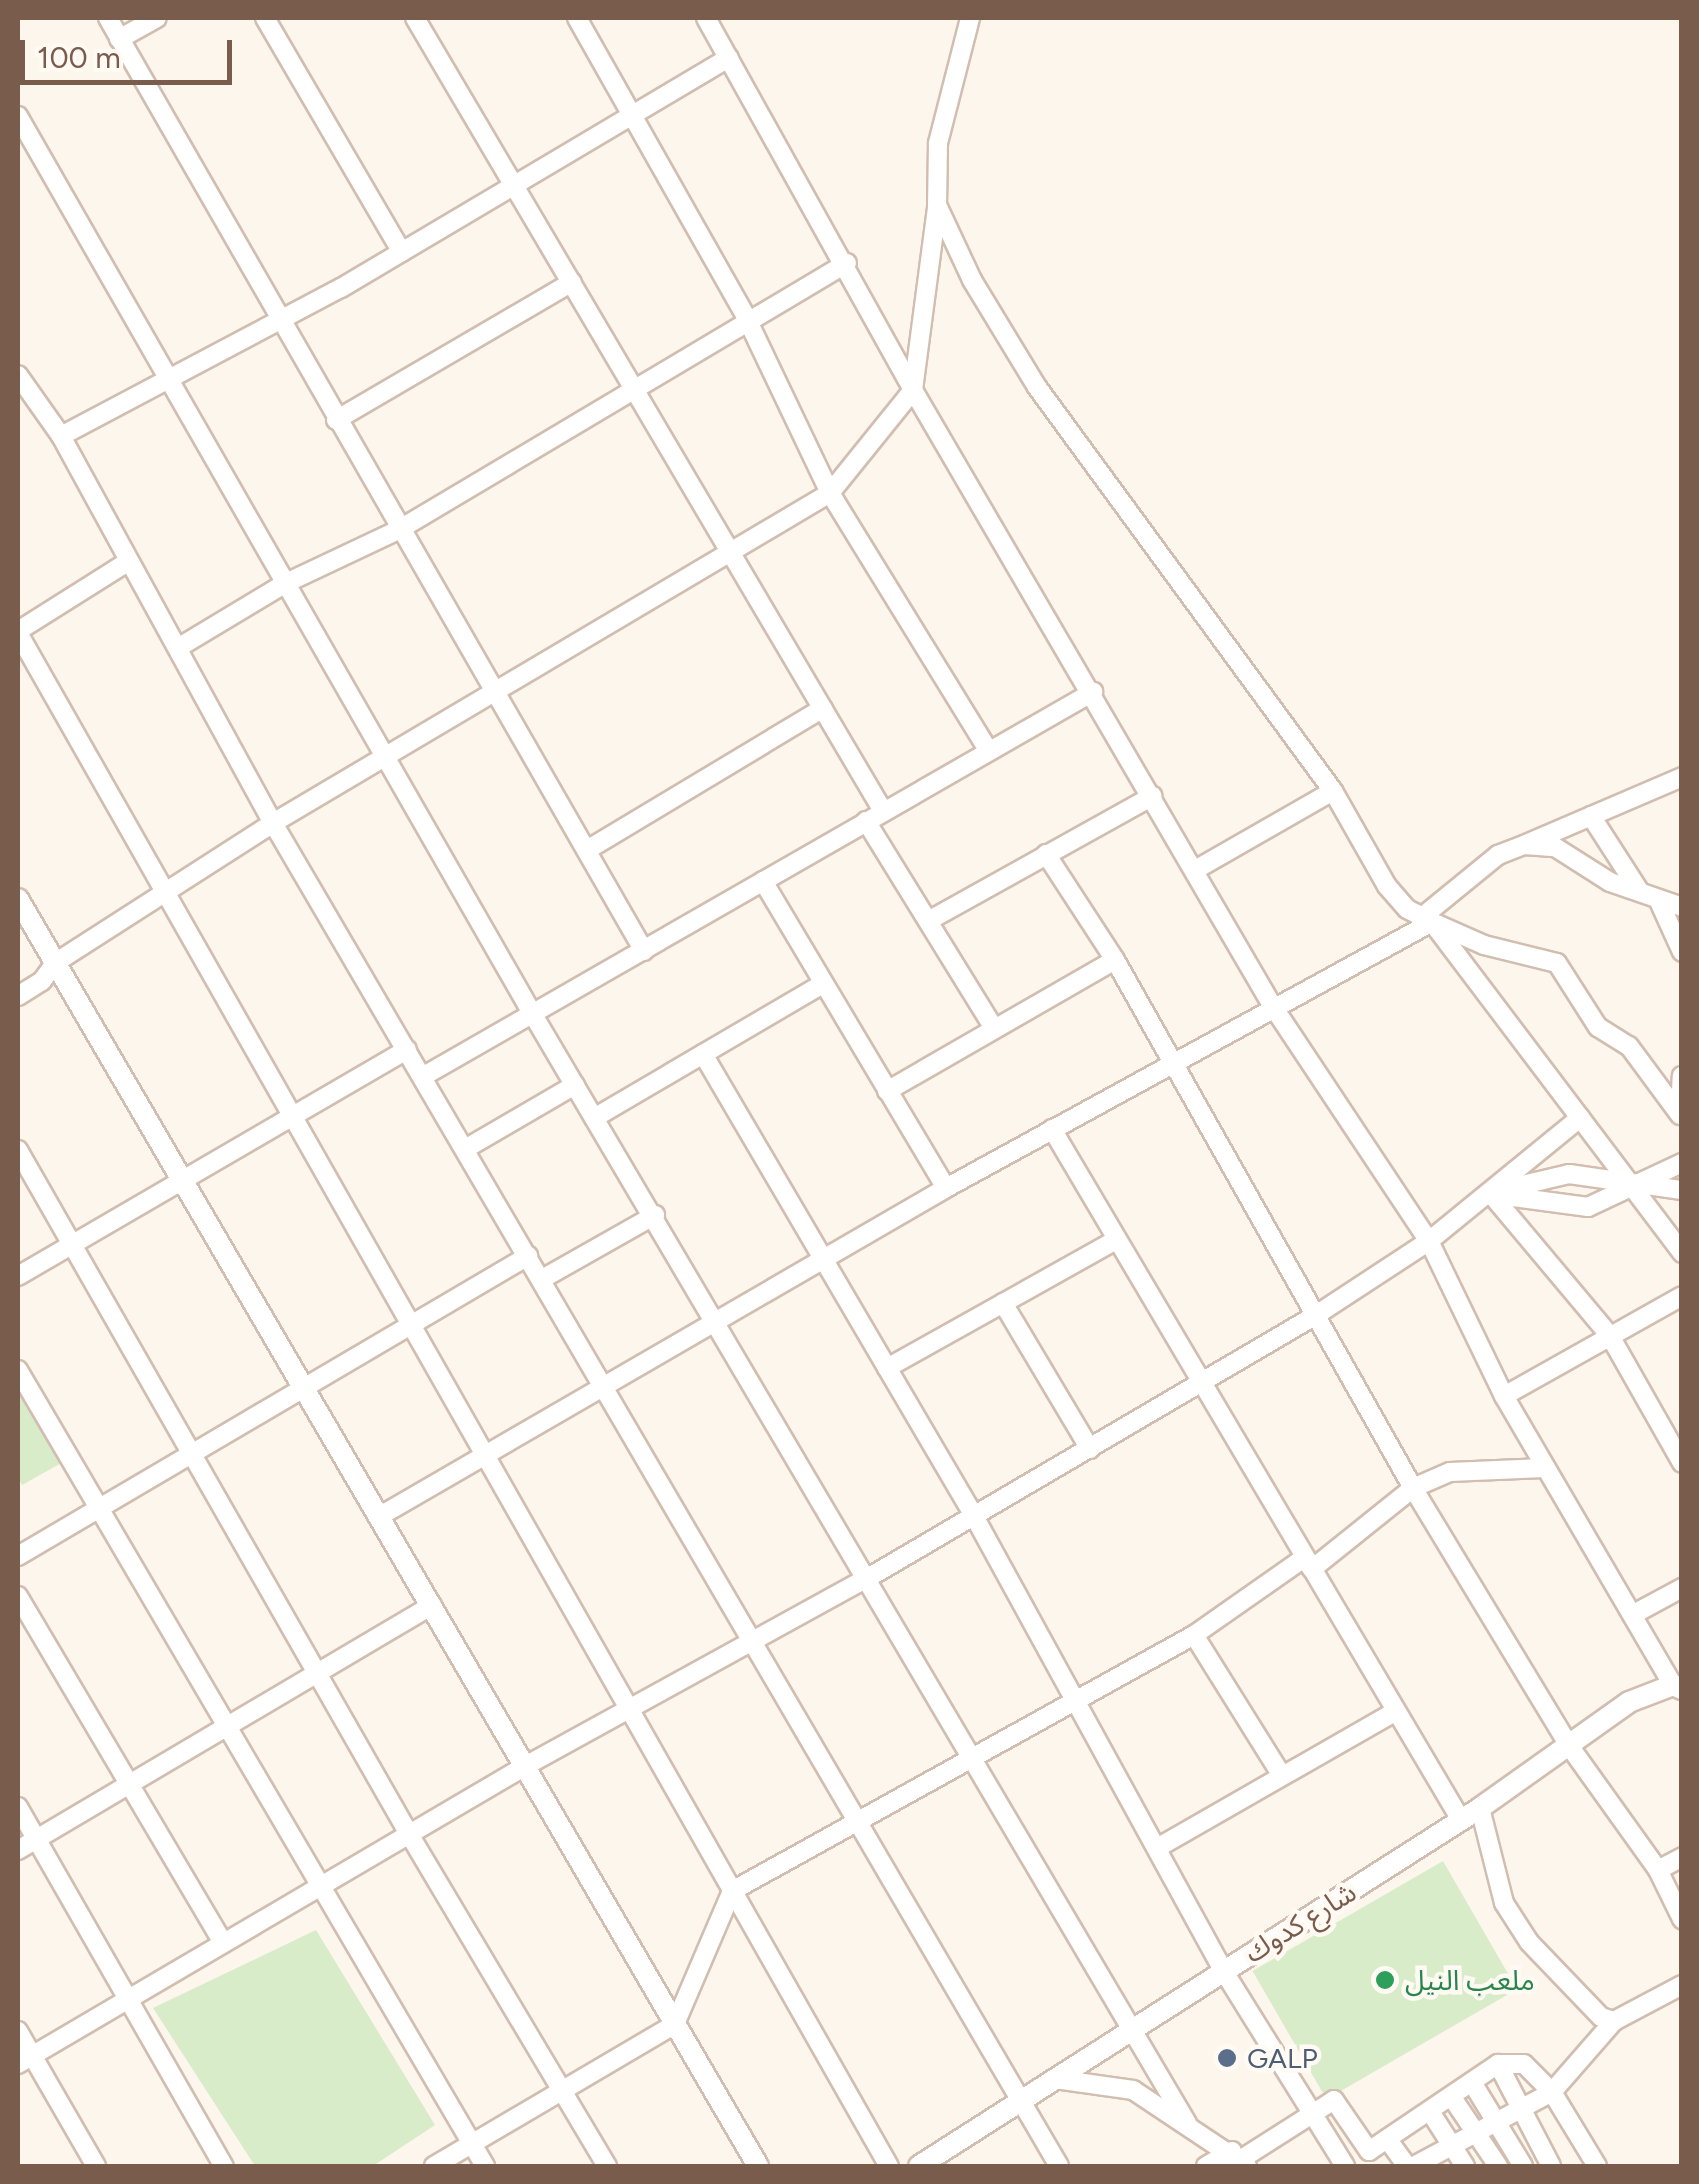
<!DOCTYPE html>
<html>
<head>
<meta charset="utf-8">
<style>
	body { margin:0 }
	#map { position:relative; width:1699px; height:2184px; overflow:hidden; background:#fdf6ec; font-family:Figtree,"Noto Sans Arabic",sans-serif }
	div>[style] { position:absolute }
	.green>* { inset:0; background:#d8ecc9; transform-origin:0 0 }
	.roads { filter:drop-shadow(2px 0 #d1beb0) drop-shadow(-2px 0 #d1beb0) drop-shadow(0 2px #d1beb0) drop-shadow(0 -2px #d1beb0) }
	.minor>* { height:18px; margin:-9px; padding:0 9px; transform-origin:9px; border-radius:9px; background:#fff }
	.tertiary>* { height:20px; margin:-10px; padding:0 10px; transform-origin:10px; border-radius:10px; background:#fff }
	.dots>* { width:28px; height:28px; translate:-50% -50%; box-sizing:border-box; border:5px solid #fffaf3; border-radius:50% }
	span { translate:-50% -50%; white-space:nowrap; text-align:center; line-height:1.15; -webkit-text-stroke:9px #fffaf3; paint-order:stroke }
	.street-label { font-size:28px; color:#7a5c4d }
	.leisure-label { font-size:28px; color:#27864d }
	.left { translate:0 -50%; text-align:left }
	.service-label { font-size:28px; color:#4e5e75 }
	.frame { position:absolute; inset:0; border:20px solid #7a5c4d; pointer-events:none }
	.scale { position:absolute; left:20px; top:40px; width:212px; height:45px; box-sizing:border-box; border:5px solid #7a5c4d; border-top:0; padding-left:12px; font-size:30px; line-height:35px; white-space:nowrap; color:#7a5c4d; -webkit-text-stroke:8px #fffaf3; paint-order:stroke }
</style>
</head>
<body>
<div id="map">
	<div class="green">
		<i style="clip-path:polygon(18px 1378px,65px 1461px,22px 1485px,18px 1477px)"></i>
		<i style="left:1443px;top:1861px;width:148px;height:220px;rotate:60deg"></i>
		<i style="clip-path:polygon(316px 1930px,435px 2125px,373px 2166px,255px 2166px,153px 2008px)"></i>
	</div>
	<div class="roads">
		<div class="minor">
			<i style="left:108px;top:18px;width:1076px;rotate:60.12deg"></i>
			<i style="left:265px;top:18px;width:271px;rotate:59.7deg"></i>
			<i style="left:415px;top:18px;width:921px;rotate:59.45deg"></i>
			<i style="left:577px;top:18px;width:346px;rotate:60.5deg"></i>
			<i style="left:747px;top:319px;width:193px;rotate:64.5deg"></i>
			<i style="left:830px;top:493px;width:303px;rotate:58.4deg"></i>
			<i style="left:706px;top:18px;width:426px;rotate:60.9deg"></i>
			<i style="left:913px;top:390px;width:712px;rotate:59.73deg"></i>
			<i style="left:1272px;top:1005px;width:283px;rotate:56.4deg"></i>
			<i style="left:1429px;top:1241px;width:172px;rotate:64.2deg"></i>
			<i style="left:1504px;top:1396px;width:335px;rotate:59.7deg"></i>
			<i style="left:119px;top:39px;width:43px;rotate:-28.9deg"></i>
			<i style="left:18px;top:116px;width:1034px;rotate:60.19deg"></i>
			<i style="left:532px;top:1013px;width:1289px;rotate:59.46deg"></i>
			<i style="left:938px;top:207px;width:81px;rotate:65deg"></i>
			<i style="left:972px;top:280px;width:125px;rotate:58.7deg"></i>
			<i style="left:1037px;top:387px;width:501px;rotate:53.77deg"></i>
			<i style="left:1333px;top:791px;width:109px;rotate:60.4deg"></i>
			<i style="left:1387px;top:886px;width:30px;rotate:49deg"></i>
			<i style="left:1407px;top:909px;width:28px;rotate:27deg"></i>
			<i style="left:1432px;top:922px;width:415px;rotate:52.9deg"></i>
			<i style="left:18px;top:375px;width:75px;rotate:54.8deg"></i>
			<i style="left:61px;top:436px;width:441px;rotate:61.3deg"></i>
			<i style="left:273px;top:823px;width:1556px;rotate:59.66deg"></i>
			<i style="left:336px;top:420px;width:273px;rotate:-30.3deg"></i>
			<i style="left:61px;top:436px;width:317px;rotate:-27.9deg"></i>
			<i style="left:341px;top:288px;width:451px;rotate:-30.7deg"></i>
			<i style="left:18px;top:631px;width:131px;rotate:-32.2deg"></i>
			<i style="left:18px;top:633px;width:1763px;rotate:60.4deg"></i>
			<i style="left:181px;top:646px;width:122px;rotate:-31deg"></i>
			<i style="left:286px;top:583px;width:126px;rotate:-25.3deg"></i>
			<i style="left:400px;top:529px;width:520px;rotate:-30.76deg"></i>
			<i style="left:1591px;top:816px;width:90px;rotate:57.2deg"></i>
			<i style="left:866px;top:821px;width:243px;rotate:58.3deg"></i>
			<i style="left:1526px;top:844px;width:170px;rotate:-23.2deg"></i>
			<i style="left:587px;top:850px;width:275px;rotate:-31deg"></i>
			<i style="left:1046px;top:854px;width:126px;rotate:56.9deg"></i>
			<i style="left:1115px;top:960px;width:606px;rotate:60.56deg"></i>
			<i style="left:1413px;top:1488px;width:303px;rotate:58.8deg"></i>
			<i style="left:1570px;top:1747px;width:151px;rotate:54.4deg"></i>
			<i style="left:1658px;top:1870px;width:55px;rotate:63.9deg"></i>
			<i style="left:1195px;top:870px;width:159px;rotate:-29.8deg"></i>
			<i style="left:763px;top:881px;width:357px;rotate:59.2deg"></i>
			<i style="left:1658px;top:899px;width:58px;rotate:65.6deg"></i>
			<i style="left:1422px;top:917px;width:98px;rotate:-39.2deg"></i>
			<i style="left:1498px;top:855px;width:28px;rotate:-21deg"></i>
			<i style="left:1524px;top:845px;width:31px;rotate:4deg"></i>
			<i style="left:1555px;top:847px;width:65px;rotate:32.5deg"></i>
			<i style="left:1610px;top:882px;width:76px;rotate:19.1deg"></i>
			<i style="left:928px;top:921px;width:257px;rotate:-29.1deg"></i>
			<i style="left:18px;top:996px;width:28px;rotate:-32deg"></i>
			<i style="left:42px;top:981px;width:22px;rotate:-54deg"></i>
			<i style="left:55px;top:963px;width:259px;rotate:-32.7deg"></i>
			<i style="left:273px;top:823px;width:647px;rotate:-30.65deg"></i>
			<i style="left:830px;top:493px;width:132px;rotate:-51.1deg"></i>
			<i style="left:913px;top:390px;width:185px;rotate:-82.5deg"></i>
			<i style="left:937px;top:207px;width:64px;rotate:-89.1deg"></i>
			<i style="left:938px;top:143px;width:129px;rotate:-75.6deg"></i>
			<i style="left:703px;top:1054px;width:536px;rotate:59.6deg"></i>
			<i style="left:974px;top:1516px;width:518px;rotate:61.26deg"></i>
			<i style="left:1223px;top:1970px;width:231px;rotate:58.1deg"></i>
			<i style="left:422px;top:1077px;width:774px;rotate:-29.85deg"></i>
			<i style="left:887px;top:1091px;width:263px;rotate:-29.9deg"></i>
			<i style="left:1680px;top:1110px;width:34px;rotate:-87deg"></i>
			<i style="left:594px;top:1118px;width:264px;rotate:-30.4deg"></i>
			<i style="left:1052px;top:1129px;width:803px;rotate:59.38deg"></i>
			<i style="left:465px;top:1149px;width:127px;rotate:-30.2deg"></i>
			<i style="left:18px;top:1150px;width:788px;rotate:60.25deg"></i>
			<i style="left:409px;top:1834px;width:387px;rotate:59.2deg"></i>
			<i style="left:1501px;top:1190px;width:70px;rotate:-13.2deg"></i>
			<i style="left:1569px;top:1174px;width:114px;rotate:8.1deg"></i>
			<i style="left:1491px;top:1194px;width:185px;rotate:50deg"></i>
			<i style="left:1610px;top:1336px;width:146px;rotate:60.4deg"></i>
			<i style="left:1491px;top:1194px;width:98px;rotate:7.6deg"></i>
			<i style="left:1588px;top:1207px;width:104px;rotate:-25.1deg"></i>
			<i style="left:18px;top:1276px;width:450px;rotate:-30.2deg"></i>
			<i style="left:542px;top:1279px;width:130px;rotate:-29.5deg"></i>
			<i style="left:1003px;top:1303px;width:170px;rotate:59.2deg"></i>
			<i style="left:887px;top:1368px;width:262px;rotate:-29.2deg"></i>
			<i style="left:18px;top:1370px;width:923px;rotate:59.6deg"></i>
			<i style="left:1504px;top:1396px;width:204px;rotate:-29.3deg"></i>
			<i style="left:380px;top:1516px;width:654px;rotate:-30.09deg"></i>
			<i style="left:946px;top:1188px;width:554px;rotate:-28.69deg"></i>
			<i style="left:1432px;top:922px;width:57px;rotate:23.9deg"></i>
			<i style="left:1484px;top:945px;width:75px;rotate:13.9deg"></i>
			<i style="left:1557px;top:963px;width:76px;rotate:57.4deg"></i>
			<i style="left:1598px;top:1027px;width:36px;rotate:32deg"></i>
			<i style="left:1629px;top:1046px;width:86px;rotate:53.5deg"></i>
			<i style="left:18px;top:1556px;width:592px;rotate:-30.47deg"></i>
			<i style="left:18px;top:1596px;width:403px;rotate:59.4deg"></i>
			<i style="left:1632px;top:1615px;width:57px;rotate:-28.4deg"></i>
			<i style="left:1194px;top:1635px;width:166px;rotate:58deg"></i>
			<i style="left:18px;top:1807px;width:414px;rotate:60.2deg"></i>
			<i style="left:1480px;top:1808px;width:98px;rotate:75.8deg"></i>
			<i style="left:1504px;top:1903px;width:46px;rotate:57.3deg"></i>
			<i style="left:1529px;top:1942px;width:104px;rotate:46.2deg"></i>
			<i style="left:1601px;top:2017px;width:14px;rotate:17deg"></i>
			<i style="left:1614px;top:2021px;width:77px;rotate:-27.9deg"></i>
			<i style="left:1157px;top:1848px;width:275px;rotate:-29.8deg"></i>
			<i style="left:18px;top:1850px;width:481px;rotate:-30.6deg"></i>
			<i style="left:1658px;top:1870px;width:27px;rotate:-28deg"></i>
			<i style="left:18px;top:2031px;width:156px;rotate:60deg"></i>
			<i style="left:18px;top:2064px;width:590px;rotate:-30.43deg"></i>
			<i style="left:527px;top:1765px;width:387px;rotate:-28.8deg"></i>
			<i style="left:866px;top:1579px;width:522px;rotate:-30.4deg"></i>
			<i style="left:1316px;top:1315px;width:135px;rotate:-33.2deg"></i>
			<i style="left:1429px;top:1241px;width:195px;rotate:-39.2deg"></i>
			<i style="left:1498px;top:2064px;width:115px;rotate:62.5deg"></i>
			<i style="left:1055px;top:2079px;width:79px;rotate:8deg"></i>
			<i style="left:1133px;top:2090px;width:137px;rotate:33.7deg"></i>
			<i style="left:1473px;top:2084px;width:96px;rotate:58.6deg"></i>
			<i style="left:1453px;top:2099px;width:81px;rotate:56.1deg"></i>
			<i style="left:1431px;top:2113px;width:63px;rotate:57.3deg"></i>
			<i style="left:1388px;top:2140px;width:32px;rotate:54deg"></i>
			<i style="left:1243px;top:2158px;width:108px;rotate:-32.5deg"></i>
			<i style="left:1334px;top:2100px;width:62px;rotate:55.5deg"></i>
			<i style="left:1369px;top:2151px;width:156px;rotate:-34deg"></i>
			<i style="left:1498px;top:2064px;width:26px"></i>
			<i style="left:1524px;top:2064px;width:40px;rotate:45deg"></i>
			<i style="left:1552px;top:2092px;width:87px;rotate:58.7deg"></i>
			<i style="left:434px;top:2166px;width:280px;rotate:-30.5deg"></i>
			<i style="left:675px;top:2024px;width:145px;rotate:-66.8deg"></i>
			<i style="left:732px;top:1891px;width:528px;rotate:-28.99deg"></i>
			<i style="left:1194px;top:1635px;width:134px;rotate:-35deg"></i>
			<i style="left:1304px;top:1558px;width:14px;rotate:54deg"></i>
			<i style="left:1312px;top:1569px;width:129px;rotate:-38.7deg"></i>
			<i style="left:1413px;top:1488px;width:40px;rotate:-23.4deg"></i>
			<i style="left:1450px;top:1472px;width:94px;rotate:-2.4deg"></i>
			<i style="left:1206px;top:2166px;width:30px;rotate:-30deg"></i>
			<i style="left:1414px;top:2166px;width:157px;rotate:-28.2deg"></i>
			<i style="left:1552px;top:2092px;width:94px;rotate:-48.9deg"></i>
		</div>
		<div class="tertiary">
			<i style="left:18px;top:899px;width:1467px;rotate:59.71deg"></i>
			<i style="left:919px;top:2166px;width:665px;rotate:-32.54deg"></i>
			<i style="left:1480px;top:1808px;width:183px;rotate:-35.4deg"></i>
			<i style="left:1629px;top:1702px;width:47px;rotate:-21.1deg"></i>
			<i style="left:1673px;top:1685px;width:10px;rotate:24deg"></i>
		</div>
	</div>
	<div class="dots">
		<i style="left:1385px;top:1980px;background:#2e9e5b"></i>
		<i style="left:1227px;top:2058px;background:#5c6f8a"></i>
	</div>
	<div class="street-label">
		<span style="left:1300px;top:1922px;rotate:-32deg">شارع كدوك</span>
	</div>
	<div class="leisure-label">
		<span class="left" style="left:1405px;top:1980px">ملعب النيل</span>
	</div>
	<div class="service-label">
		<span class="left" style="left:1247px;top:2058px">GALP</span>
	</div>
	<div class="frame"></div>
	<div class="scale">100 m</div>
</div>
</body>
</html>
